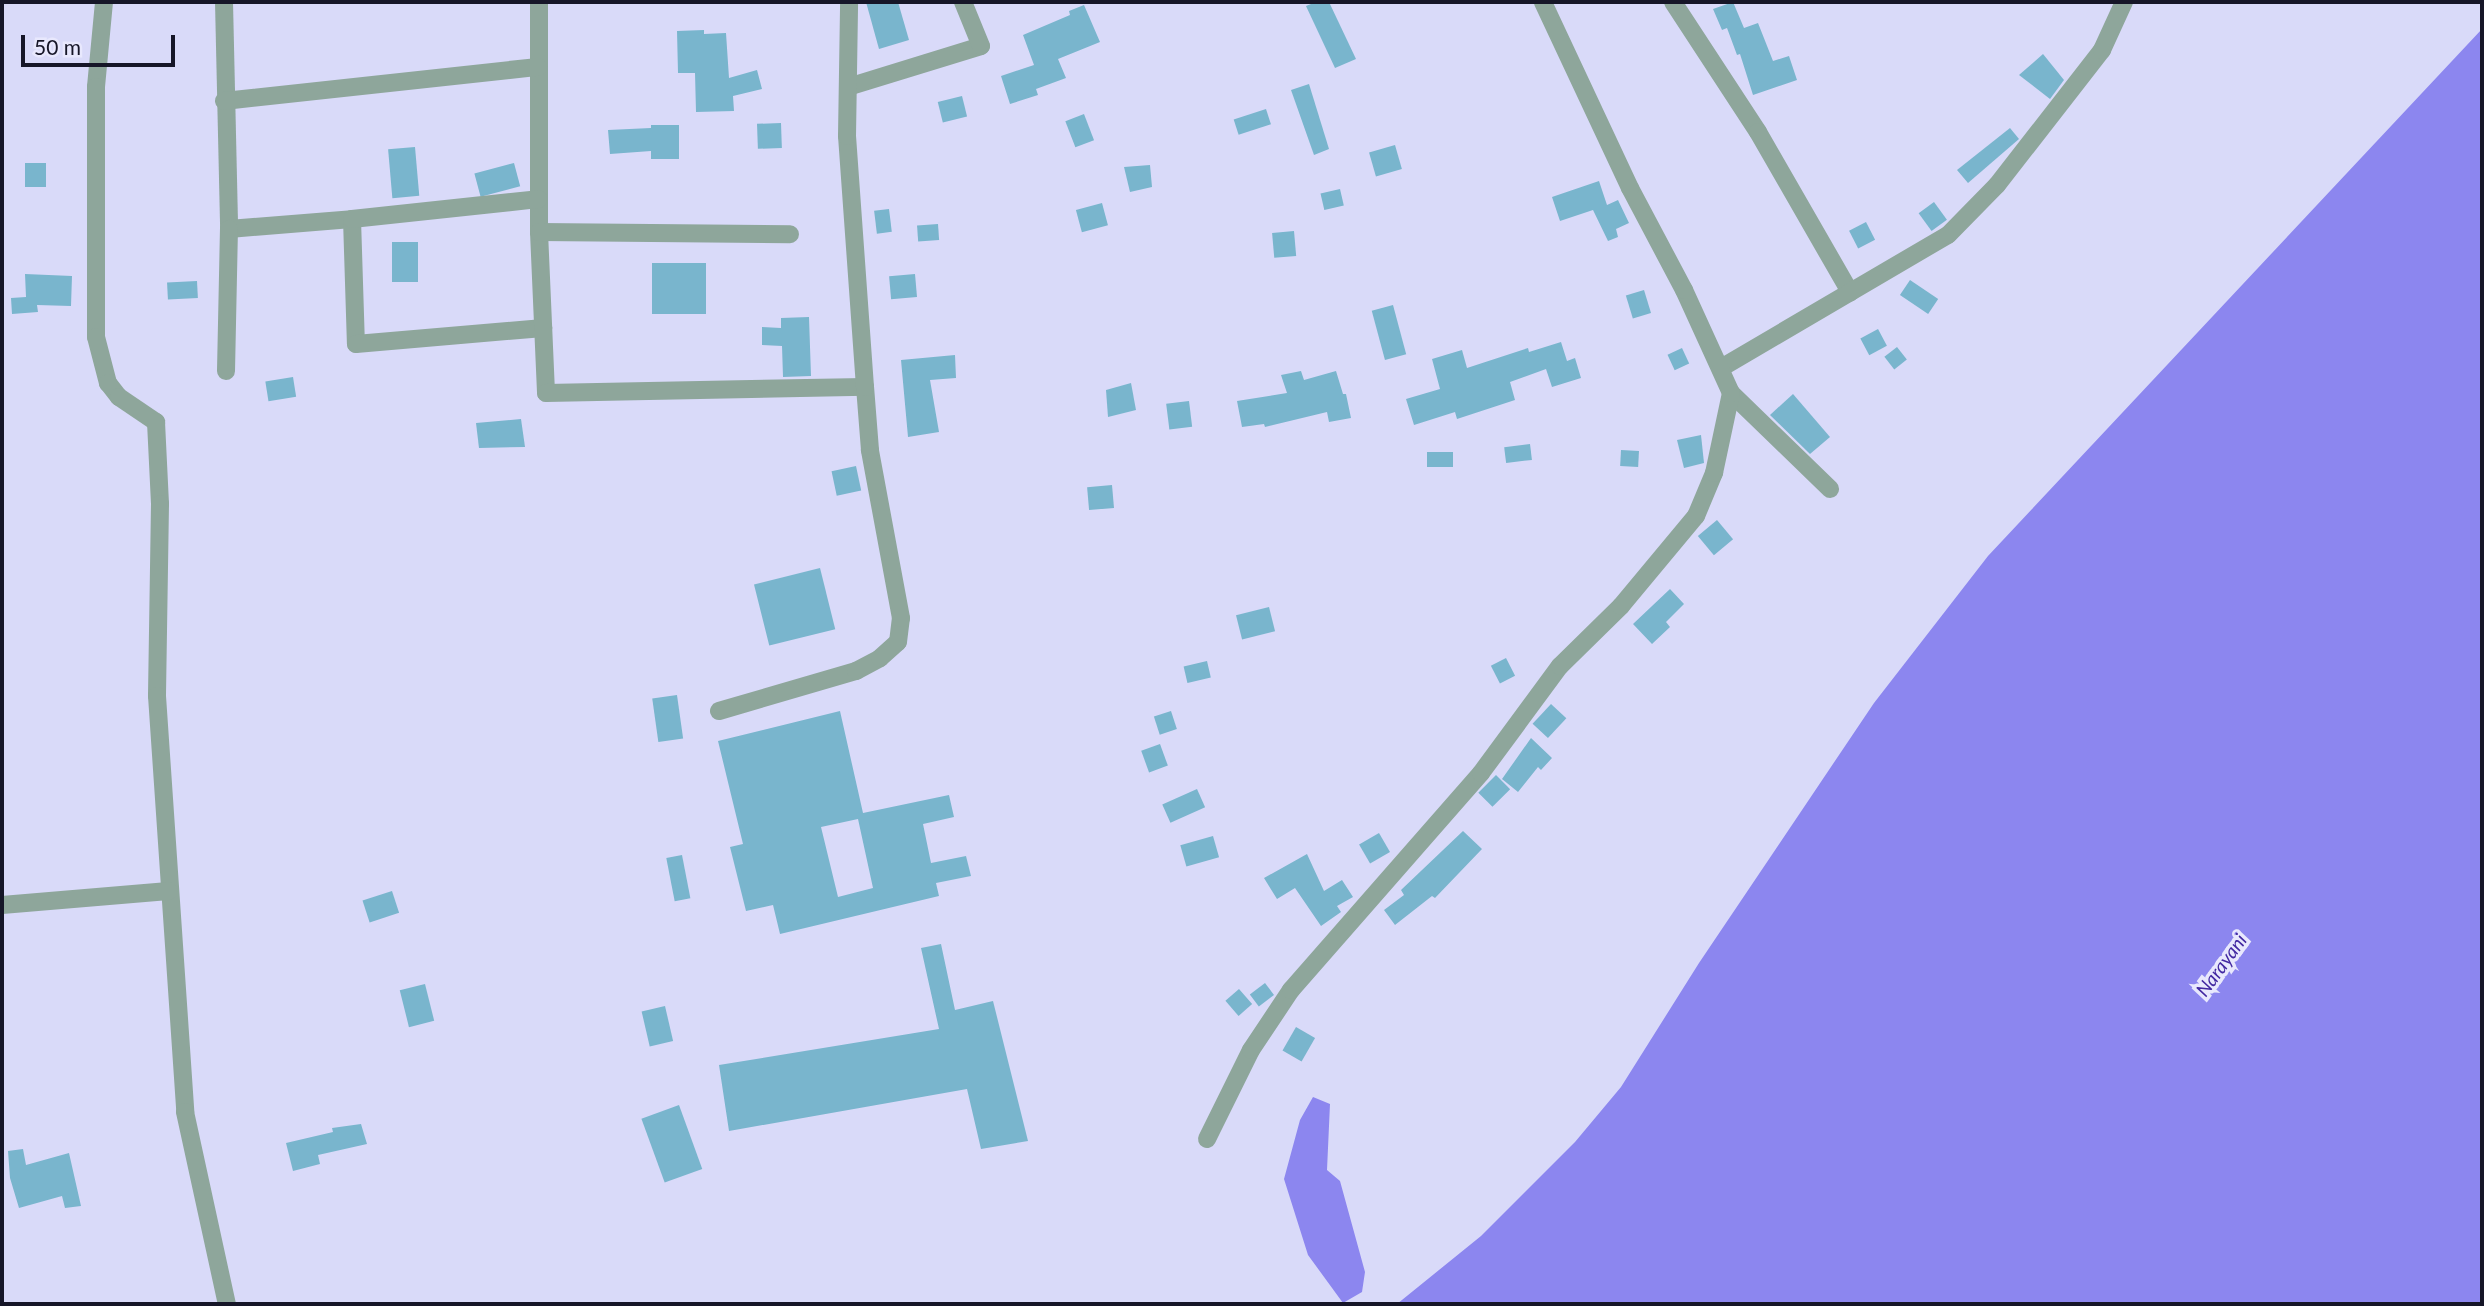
<!DOCTYPE html>
<html>
<head>
<meta charset="utf-8">
<style>
	body { margin:0 }
	#map { position:relative; width:2484px; height:1306px; overflow:hidden; background:#d9daf9; font-family:Lato,sans-serif }
	div>[style] { position:absolute }
	.water>* { inset:0; background:#8c86ef }
	.building>* { inset:0; background:#79b5cd; transform-origin:0 0 }
	.minor>* { height:18px; margin:-9px; padding:0 9px; transform-origin:9px; border-radius:9px; background:#8ea69b }
	span { translate:-50% -50%; white-space:nowrap; text-align:center; line-height:1.15; -webkit-text-stroke:7px #e8e8fd; paint-order:stroke }
	.water-label { font-size:19px; color:#4228a1; font-style:italic }
	.frame { position:absolute; inset:0; border:4px solid #161628; pointer-events:none }
	.scale { position:absolute; left:21px; top:35px; width:154px; height:32px; box-sizing:border-box; border:4px solid #161628; border-top:0; padding-left:9px; font-size:21px; line-height:24px; white-space:nowrap; color:#161628; -webkit-text-stroke:5px #e8e8fd; paint-order:stroke }
</style>
</head>
<body>
<div id="map">
	<div class="water">
		<i style="clip-path:polygon(2482px 29px,2482px 1304px,1397px 1304px,1481px 1236px,1575px 1142px,1621px 1087px,1699px 963px,1874px 703px,1988px 556px)"></i>
		<i style="clip-path:polygon(1313px 1097px,1330px 1104px,1327px 1170px,1340px 1181px,1365px 1272px,1362px 1292px,1343px 1303px,1308px 1255px,1284px 1179px,1300px 1120px)"></i>
	</div>
	<div class="building">
		<i style="clip-path:polygon(866px 2px,898px 2px,909px 40px,879px 49px)"></i>
		<i style="clip-path:polygon(1316px 2px,1329px 2px,1356px 59px,1335px 68px,1306px 6px)"></i>
		<i style="clip-path:polygon(1733px 2px,1744px 28px,1758px 23px,1773px 61px,1789px 56px,1797px 80px,1753px 95px,1740px 54px,1737px 55px,1727px 28px,1722px 30px,1713px 9px)"></i>
		<i style="clip-path:polygon(1084px 5px,1100px 42px,1058px 59px,1066px 78px,1036px 89px,1038px 95px,1010px 104px,1001px 76px,1034px 65px,1023px 35px,1070px 15px,1069px 11px)"></i>
		<i style="clip-path:polygon(704px 30px,704px 34px,726px 33px,729px 78px,757px 70px,762px 89px,733px 96px,734px 111px,696px 112px,695px 73px,678px 73px,677px 31px)"></i>
		<i style="clip-path:polygon(2043px 54px,2064px 80px,2050px 99px,2019px 75px)"></i>
		<i style="clip-path:polygon(1309px 84px,1329px 149px,1314px 155px,1291px 90px)"></i>
		<i style="left:962px;top:96px;width:21px;height:25px;rotate:76deg"></i>
		<i style="left:1266px;top:109px;width:16px;height:34px;rotate:72deg"></i>
		<i style="left:1084px;top:114px;width:28px;height:20px;rotate:69deg"></i>
		<i style="left:781px;top:123px;width:25px;height:24px;rotate:88deg"></i>
		<i style="clip-path:polygon(651px 125px,679px 125px,679px 159px,651px 159px,651px 151px,610px 154px,608px 130px,651px 128px)"></i>
		<i style="clip-path:polygon(2010px 128px,2019px 139px,1968px 183px,1957px 170px)"></i>
		<i style="left:1395px;top:145px;width:25px;height:27px;rotate:74deg"></i>
		<i style="left:415px;top:147px;width:49px;height:27px;rotate:85deg"></i>
		<i style="left:25px;top:163px;width:21px;height:24px"></i>
		<i style="left:514px;top:163px;width:24px;height:41px;rotate:75deg"></i>
		<i style="clip-path:polygon(1150px 165px,1152px 187px,1130px 192px,1124px 167px)"></i>
		<i style="clip-path:polygon(1599px 181px,1607px 205px,1618px 200px,1629px 223px,1616px 229px,1618px 237px,1608px 241px,1593px 210px,1560px 221px,1552px 197px)"></i>
		<i style="left:1340px;top:189px;width:17px;height:20px;rotate:77deg"></i>
		<i style="left:1934px;top:202px;width:22px;height:19px;rotate:54deg"></i>
		<i style="left:1102px;top:203px;width:23px;height:27px;rotate:75deg"></i>
		<i style="left:889px;top:209px;width:23px;height:15px;rotate:83deg"></i>
		<i style="left:1866px;top:222px;width:20px;height:19px;rotate:63deg"></i>
		<i style="left:938px;top:224px;width:16px;height:21px;rotate:86deg"></i>
		<i style="left:1294px;top:231px;width:25px;height:22px;rotate:85deg"></i>
		<i style="left:392px;top:242px;width:26px;height:40px"></i>
		<i style="left:652px;top:263px;width:54px;height:51px"></i>
		<i style="clip-path:polygon(25px 274px,72px 276px,71px 306px,37px 305px,38px 312px,12px 314px,11px 298px,26px 297px)"></i>
		<i style="left:915px;top:274px;width:23px;height:26px;rotate:85deg"></i>
		<i style="left:1910px;top:280px;width:34px;height:18px;rotate:34deg"></i>
		<i style="left:197px;top:281px;width:17px;height:30px;rotate:87deg"></i>
		<i style="left:1644px;top:290px;width:24px;height:19px;rotate:73deg"></i>
		<i style="left:1393px;top:305px;width:51px;height:22px;rotate:75deg"></i>
		<i style="clip-path:polygon(809px 317px,811px 376px,783px 377px,782px 346px,762px 345px,762px 327px,781px 328px,781px 318px)"></i>
		<i style="left:1878px;top:329px;width:19px;height:20px;rotate:62deg"></i>
		<i style="clip-path:polygon(1561px 342px,1567px 361px,1575px 358px,1581px 378px,1552px 387px,1546px 369px,1510px 382px,1515px 400px,1457px 419px,1455px 412px,1414px 425px,1406px 399px,1440px 389px,1432px 359px,1462px 350px,1467px 368px,1528px 348px,1529px 352px)"></i>
		<i style="left:1897px;top:347px;width:16px;height:16px;rotate:52deg"></i>
		<i style="left:1682px;top:348px;width:17px;height:16px;rotate:65deg"></i>
		<i style="clip-path:polygon(955px 355px,956px 378px,930px 380px,939px 432px,908px 437px,901px 360px)"></i>
		<i style="clip-path:polygon(1301px 371px,1304px 380px,1336px 371px,1343px 394px,1346px 394px,1351px 418px,1329px 422px,1327px 412px,1265px 427px,1264px 424px,1242px 427px,1237px 401px,1287px 393px,1281px 375px)"></i>
		<i style="left:293px;top:377px;width:20px;height:28px;rotate:81deg"></i>
		<i style="clip-path:polygon(1131px 383px,1136px 410px,1108px 417px,1106px 390px)"></i>
		<i style="clip-path:polygon(1793px 394px,1830px 437px,1810px 454px,1770px 415px)"></i>
		<i style="left:1189px;top:401px;width:26px;height:23px;rotate:83deg"></i>
		<i style="clip-path:polygon(521px 419px,525px 447px,479px 448px,476px 423px)"></i>
		<i style="clip-path:polygon(1701px 435px,1704px 463px,1684px 468px,1677px 440px)"></i>
		<i style="left:1530px;top:444px;width:16px;height:26px;rotate:83deg"></i>
		<i style="left:1621px;top:450px;width:18px;height:16px;rotate:3deg"></i>
		<i style="left:1453px;top:452px;width:15px;height:26px;rotate:90deg"></i>
		<i style="left:856px;top:466px;width:25px;height:25px;rotate:78deg"></i>
		<i style="left:1112px;top:485px;width:23px;height:25px;rotate:85deg"></i>
		<i style="left:1717px;top:520px;width:25px;height:25px;rotate:50deg"></i>
		<i style="left:820px;top:568px;width:63px;height:68px;rotate:76deg"></i>
		<i style="clip-path:polygon(1670px 589px,1684px 604px,1666px 622px,1670px 627px,1652px 644px,1633px 624px)"></i>
		<i style="left:1269px;top:607px;width:25px;height:34px;rotate:76deg"></i>
		<i style="left:1506px;top:658px;width:20px;height:17px;rotate:63deg"></i>
		<i style="left:1207px;top:661px;width:17px;height:24px;rotate:77deg"></i>
		<i style="left:677px;top:695px;width:44px;height:25px;rotate:82deg"></i>
		<i style="left:1551px;top:704px;width:21px;height:27px;rotate:43deg"></i>
		<i style="clip-path:polygon(evenodd,840px 711px,863px 813px,949px 795px,954px 817px,923px 824px,931px 863px,966px 856px,971px 876px,936px 883px,939px 896px,780px 934px,773px 905px,746px 911px,730px 847px,743px 844px,718px 741px,840px 711px,858px 819px,873px 888px,838px 897px,821px 827px,858px 819px)"></i>
		<i style="left:1171px;top:711px;width:19px;height:18px;rotate:72deg"></i>
		<i style="clip-path:polygon(1531px 738px,1552px 758px,1541px 770px,1538px 767px,1518px 792px,1502px 779px)"></i>
		<i style="left:1160px;top:744px;width:23px;height:20px;rotate:70deg"></i>
		<i style="left:1496px;top:775px;width:20px;height:25px;rotate:45deg"></i>
		<i style="left:1197px;top:789px;width:20px;height:38px;rotate:66deg"></i>
		<i style="clip-path:polygon(1463px 831px,1482px 849px,1435px 898px,1432px 896px,1395px 925px,1384px 910px,1404px 895px,1401px 890px)"></i>
		<i style="left:1379px;top:833px;width:22px;height:23px;rotate:60deg"></i>
		<i style="left:1213px;top:836px;width:22px;height:34px;rotate:74deg"></i>
		<i style="clip-path:polygon(1307px 854px,1324px 891px,1342px 880px,1353px 897px,1337px 906px,1341px 912px,1321px 926px,1295px 888px,1277px 899px,1264px 878px)"></i>
		<i style="left:682px;top:855px;width:44px;height:16px;rotate:79deg"></i>
		<i style="left:392px;top:891px;width:23px;height:31px;rotate:72deg"></i>
		<i style="clip-path:polygon(941px 944px,955px 1010px,993px 1001px,1028px 1141px,981px 1149px,967px 1089px,729px 1131px,719px 1065px,939px 1029px,921px 948px)"></i>
		<i style="left:1265px;top:983px;width:15px;height:19px;rotate:53deg"></i>
		<i style="left:425px;top:984px;width:38px;height:26px;rotate:76deg"></i>
		<i style="left:1239px;top:989px;width:20px;height:18px;rotate:49deg"></i>
		<i style="left:665px;top:1006px;width:36px;height:24px;rotate:77deg"></i>
		<i style="left:1296px;top:1027px;width:22px;height:27px;rotate:30deg"></i>
		<i style="left:679px;top:1105px;width:68px;height:40px;rotate:70deg"></i>
		<i style="clip-path:polygon(361px 1124px,367px 1144px,318px 1155px,320px 1164px,293px 1171px,286px 1143px,333px 1132px,332px 1128px)"></i>
		<i style="clip-path:polygon(23px 1149px,26px 1165px,69px 1153px,81px 1206px,65px 1208px,62px 1196px,19px 1208px,10px 1178px,8px 1151px)"></i>
	</div>
	<div class="minor">
		<i style="left:104px;top:2px;width:85px;rotate:95.4deg"></i>
		<i style="left:96px;top:87px;width:250px;rotate:90deg"></i>
		<i style="left:96px;top:337px;width:48px;rotate:75.4deg"></i>
		<i style="left:108px;top:383px;width:18px;rotate:52deg"></i>
		<i style="left:119px;top:397px;width:45px;rotate:34deg"></i>
		<i style="left:156px;top:422px;width:82px;rotate:87.2deg"></i>
		<i style="left:160px;top:504px;width:192px;rotate:90.9deg"></i>
		<i style="left:157px;top:696px;width:417px;rotate:86.1deg"></i>
		<i style="left:185px;top:1112px;width:197px;rotate:77.7deg"></i>
		<i style="left:224px;top:2px;width:227px;rotate:88.7deg"></i>
		<i style="left:229px;top:229px;width:123px;rotate:-4.6deg"></i>
		<i style="left:352px;top:219px;width:125px;rotate:88.2deg"></i>
		<i style="left:356px;top:344px;width:188px;rotate:-4.9deg"></i>
		<i style="left:539px;top:2px;width:230px;rotate:90deg"></i>
		<i style="left:539px;top:232px;width:161px;rotate:87.5deg"></i>
		<i style="left:546px;top:393px;width:319px;rotate:-1.1deg"></i>
		<i style="left:1673px;top:2px;width:155px;rotate:56.8deg"></i>
		<i style="left:1758px;top:132px;width:185px;rotate:60.1deg"></i>
		<i style="left:848px;top:87px;width:139px;rotate:-17.1deg"></i>
		<i style="left:981px;top:46px;width:48px;rotate:-112.2deg"></i>
		<i style="left:224px;top:101px;width:316px;rotate:-6.2deg"></i>
		<i style="left:352px;top:219px;width:187px;rotate:-6.1deg"></i>
		<i style="left:539px;top:232px;width:251px;rotate:0.5deg"></i>
		<i style="left:1721px;top:368px;width:263px;rotate:-30.4deg"></i>
		<i style="left:1948px;top:235px;width:70px;rotate:-45.6deg"></i>
		<i style="left:1997px;top:185px;width:171px;rotate:-52.1deg"></i>
		<i style="left:2102px;top:50px;width:53px;rotate:-65.4deg"></i>
		<i style="left:226px;top:371px;width:142px;rotate:-88.8deg"></i>
		<i style="left:1731px;top:393px;width:138px;rotate:44.1deg"></i>
		<i style="left:719px;top:711px;width:143px;rotate:-16.3deg"></i>
		<i style="left:856px;top:671px;width:27px;rotate:-28deg"></i>
		<i style="left:880px;top:658px;width:24px;rotate:-42deg"></i>
		<i style="left:898px;top:642px;width:24px;rotate:-83deg"></i>
		<i style="left:901px;top:618px;width:171px;rotate:-100.5deg"></i>
		<i style="left:870px;top:450px;width:63px;rotate:-94.5deg"></i>
		<i style="left:865px;top:387px;width:252px;rotate:-94.1deg"></i>
		<i style="left:847px;top:136px;width:134px;rotate:-89.1deg"></i>
		<i style="left:2px;top:905px;width:167px;rotate:-4.8deg"></i>
		<i style="left:1207px;top:1139px;width:99px;rotate:-63.7deg"></i>
		<i style="left:1251px;top:1050px;width:72px;rotate:-56.3deg"></i>
		<i style="left:1291px;top:990px;width:288px;rotate:-48.8deg"></i>
		<i style="left:1481px;top:773px;width:133px;rotate:-53.6deg"></i>
		<i style="left:1560px;top:666px;width:86px;rotate:-44.5deg"></i>
		<i style="left:1621px;top:606px;width:117px;rotate:-50.2deg"></i>
		<i style="left:1696px;top:516px;width:47px;rotate:-67.3deg"></i>
		<i style="left:1714px;top:473px;width:82px;rotate:-78deg"></i>
		<i style="left:1731px;top:393px;width:113px;rotate:-114.5deg"></i>
		<i style="left:1684px;top:290px;width:115px;rotate:-117.9deg"></i>
		<i style="left:1630px;top:188px;width:205px;rotate:-115.1deg"></i>
	</div>
	<div class="water-label">
		<span style="left:2221px;top:965px;rotate:-54deg">Narayani</span>
	</div>
	<div class="frame"></div>
	<div class="scale">50 m</div>
</div>
</body>
</html>
